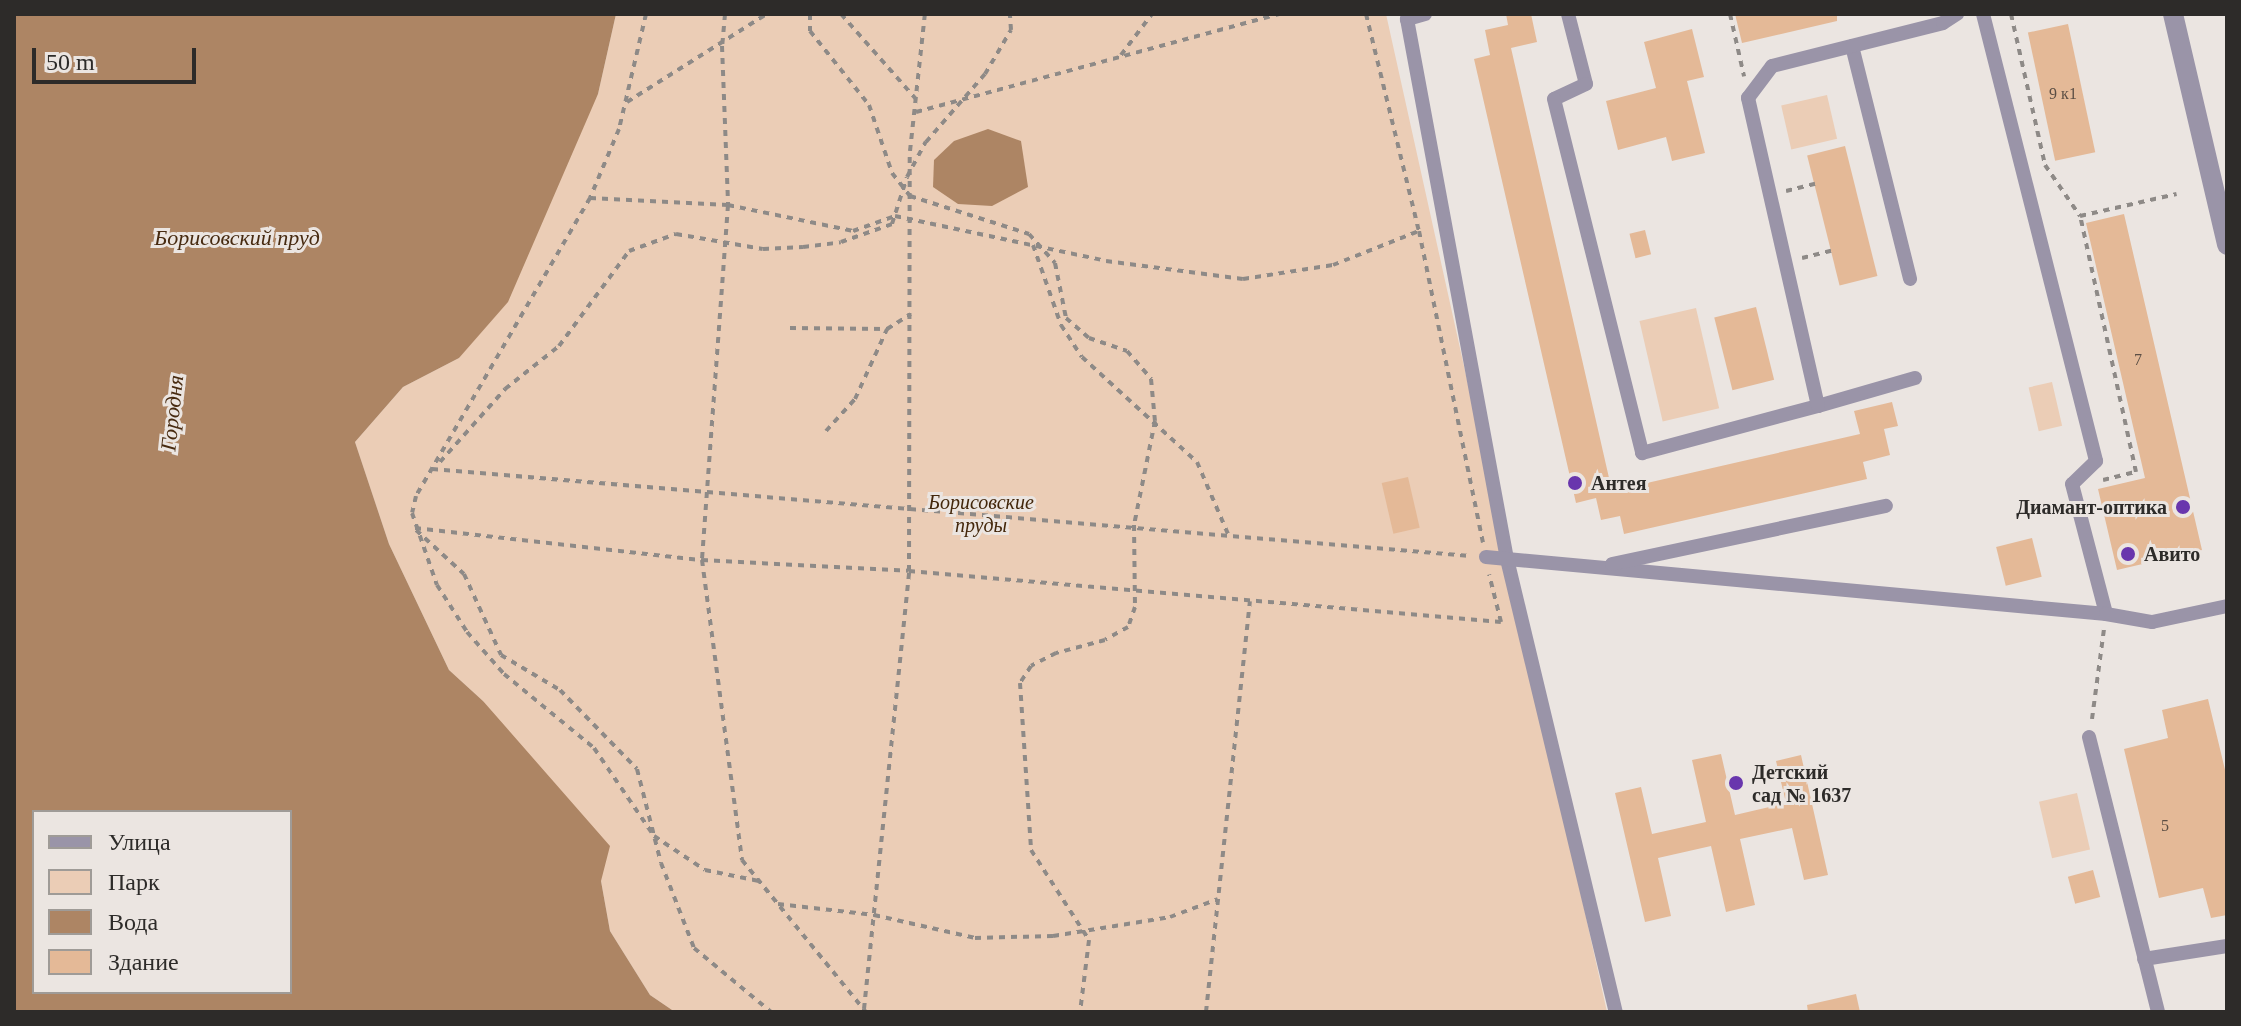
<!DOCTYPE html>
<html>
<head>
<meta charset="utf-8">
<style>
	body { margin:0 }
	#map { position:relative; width:2241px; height:1026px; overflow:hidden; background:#ebe5e1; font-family:Georgia,serif }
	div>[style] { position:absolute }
	.green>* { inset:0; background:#ebcdb6; transform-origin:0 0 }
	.water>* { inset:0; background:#ad8564 }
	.building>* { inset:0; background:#e4b997; transform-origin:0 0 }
	.path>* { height:4px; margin-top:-2px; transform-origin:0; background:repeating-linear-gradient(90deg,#8e8a87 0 6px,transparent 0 12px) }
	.service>* { height:14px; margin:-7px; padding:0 7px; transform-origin:7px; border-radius:7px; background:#9a94a8 }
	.tertiary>* { height:20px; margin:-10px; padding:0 10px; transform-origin:10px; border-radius:10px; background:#9a94a8 }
	.dots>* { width:22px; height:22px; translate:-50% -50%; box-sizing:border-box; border:4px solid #ebe5e1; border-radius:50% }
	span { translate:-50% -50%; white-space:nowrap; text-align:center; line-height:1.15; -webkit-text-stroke:6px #ebe5e1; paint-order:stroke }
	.number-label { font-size:16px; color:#5b4e44 }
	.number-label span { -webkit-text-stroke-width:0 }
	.poi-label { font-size:20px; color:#2d2b29; font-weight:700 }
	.left { translate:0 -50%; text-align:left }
	.right { translate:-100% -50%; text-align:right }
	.park-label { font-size:20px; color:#43270b; font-style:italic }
	.water-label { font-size:22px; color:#472a10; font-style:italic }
	.frame { position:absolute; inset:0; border:16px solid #2d2b29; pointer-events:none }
	.legend { position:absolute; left:32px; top:810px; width:260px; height:184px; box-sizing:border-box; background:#ebe5e1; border:2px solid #9f9b97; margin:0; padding:10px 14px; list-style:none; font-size:24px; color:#2d2b29 }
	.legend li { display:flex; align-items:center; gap:16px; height:40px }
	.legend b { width:40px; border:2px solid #9f9b97 }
	.scale { position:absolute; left:32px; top:48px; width:164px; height:36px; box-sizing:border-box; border:4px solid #2d2b29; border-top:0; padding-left:10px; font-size:24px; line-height:28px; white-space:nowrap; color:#2d2b29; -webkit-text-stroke:6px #ebe5e1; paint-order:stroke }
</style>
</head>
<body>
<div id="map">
	<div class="green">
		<i style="clip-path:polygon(616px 14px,1386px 14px,1607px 1012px,675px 1012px,650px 995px,610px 931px,601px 881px,483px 701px,449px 670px,389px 544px,355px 442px,403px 387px,459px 358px,598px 94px)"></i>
		<i style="left:1827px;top:95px;width:45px;height:47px;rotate:77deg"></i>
		<i style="left:1696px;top:308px;width:103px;height:58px;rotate:77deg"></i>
		<i style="left:2052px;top:382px;width:45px;height:24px;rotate:77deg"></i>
		<i style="left:2077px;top:793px;width:58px;height:39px;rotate:77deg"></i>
	</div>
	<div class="water">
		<i style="clip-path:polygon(evenodd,14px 14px,616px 14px,598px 94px,508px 302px,459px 358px,403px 387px,355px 442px,389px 544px,449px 670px,483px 701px,610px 846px,601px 881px,610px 931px,650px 995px,675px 1012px,14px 1012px,14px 14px,34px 812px,290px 812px,290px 992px,34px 992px,34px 812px)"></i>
		<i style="clip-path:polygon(988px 129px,1021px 141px,1028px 187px,992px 206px,958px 204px,933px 187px,934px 160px,954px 141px)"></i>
	</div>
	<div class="building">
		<i style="clip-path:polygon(1506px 14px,1531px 14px,1537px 42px,1511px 48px,1612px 491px,1860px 434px,1854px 411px,1892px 402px,1898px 426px,1884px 429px,1890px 455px,1863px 462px,1867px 479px,1624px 534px,1620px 516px,1601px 520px,1596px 498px,1576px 503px,1474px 59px,1490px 55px,1485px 30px,1508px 25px)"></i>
		<i style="clip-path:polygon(1735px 14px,1837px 14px,1837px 21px,1742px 43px)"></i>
		<i style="left:2068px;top:24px;width:131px;height:41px;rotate:78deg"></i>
		<i style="clip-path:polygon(1692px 29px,1704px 77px,1687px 81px,1705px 153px,1672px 161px,1666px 137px,1618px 150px,1606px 101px,1656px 88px,1644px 42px)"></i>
		<i style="left:1845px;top:146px;width:134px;height:39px;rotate:76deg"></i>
		<i style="clip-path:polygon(2124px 214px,2202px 550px,2117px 570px,2098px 489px,2145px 478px,2086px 223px)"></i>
		<i style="left:1645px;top:230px;width:25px;height:16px;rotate:76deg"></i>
		<i style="left:1756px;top:307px;width:75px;height:43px;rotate:76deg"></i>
		<i style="left:1408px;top:477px;width:52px;height:27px;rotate:77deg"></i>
		<i style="left:2032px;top:538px;width:40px;height:37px;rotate:76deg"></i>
		<i style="clip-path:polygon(2208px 699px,2227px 778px,2227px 915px,2211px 918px,2203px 888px,2159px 898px,2124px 749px,2168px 738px,2162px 710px)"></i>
		<i style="clip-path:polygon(1721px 754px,1735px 815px,1786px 803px,1776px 761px,1801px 755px,1828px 875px,1804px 880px,1792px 828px,1740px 839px,1755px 905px,1726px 912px,1711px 846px,1658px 858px,1671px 916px,1645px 922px,1615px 793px,1641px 787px,1652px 834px,1706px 822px,1692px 760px)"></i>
		<i style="left:2093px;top:870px;width:28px;height:26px;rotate:75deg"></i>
		<i style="clip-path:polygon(1856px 994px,1860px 1012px,1808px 1012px,1807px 1005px)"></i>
	</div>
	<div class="path">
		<i style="left:646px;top:14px;width:118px;rotate:103.2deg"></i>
		<i style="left:619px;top:129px;width:75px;rotate:112.8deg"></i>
		<i style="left:590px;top:198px;width:345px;rotate:120.3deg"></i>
		<i style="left:416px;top:496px;width:17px;rotate:103deg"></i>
		<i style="left:412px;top:513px;width:76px;rotate:70.9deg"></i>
		<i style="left:437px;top:585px;width:56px;rotate:57.4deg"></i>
		<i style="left:467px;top:632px;width:56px;rotate:48.6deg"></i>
		<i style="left:504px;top:674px;width:117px;rotate:39.4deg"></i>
		<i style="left:594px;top:748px;width:107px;rotate:55.7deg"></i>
		<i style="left:654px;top:836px;width:61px;rotate:33.7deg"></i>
		<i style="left:705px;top:870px;width:55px;rotate:11.5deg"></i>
		<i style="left:725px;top:14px;width:32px;rotate:95deg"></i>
		<i style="left:722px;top:46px;width:159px;rotate:87.8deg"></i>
		<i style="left:728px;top:205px;width:356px;rotate:94.2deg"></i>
		<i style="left:702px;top:560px;width:303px;rotate:82.4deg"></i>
		<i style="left:742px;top:860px;width:196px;rotate:50.8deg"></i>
		<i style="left:810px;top:14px;width:17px;rotate:90deg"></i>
		<i style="left:810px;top:31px;width:95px;rotate:51.4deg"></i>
		<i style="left:869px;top:105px;width:72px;rotate:71.3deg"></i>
		<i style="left:892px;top:173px;width:29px;rotate:52deg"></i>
		<i style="left:910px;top:196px;width:125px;rotate:17.7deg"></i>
		<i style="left:1029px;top:234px;width:39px;rotate:48deg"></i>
		<i style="left:1055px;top:263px;width:56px;rotate:78.7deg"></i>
		<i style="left:1066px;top:318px;width:30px;rotate:41deg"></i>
		<i style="left:1089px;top:338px;width:40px;rotate:18.9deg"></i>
		<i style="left:1127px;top:351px;width:37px;rotate:49deg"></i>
		<i style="left:1151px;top:379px;width:42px;rotate:84.6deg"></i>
		<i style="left:1155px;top:421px;width:106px;rotate:101.4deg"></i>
		<i style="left:1134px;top:525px;width:82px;rotate:89.3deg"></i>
		<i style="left:1135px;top:607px;width:21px;rotate:109deg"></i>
		<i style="left:1128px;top:627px;width:26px;rotate:151deg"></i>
		<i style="left:1105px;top:640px;width:51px;rotate:165.1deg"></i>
		<i style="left:1056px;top:653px;width:28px;rotate:153deg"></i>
		<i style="left:1031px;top:666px;width:20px;rotate:123deg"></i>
		<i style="left:1020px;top:683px;width:167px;rotate:86.2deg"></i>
		<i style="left:1031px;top:850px;width:107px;rotate:57.2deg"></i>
		<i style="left:1089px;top:940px;width:73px;rotate:97.1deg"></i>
		<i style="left:841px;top:14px;width:113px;rotate:48.6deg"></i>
		<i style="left:1366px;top:14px;width:223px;rotate:76.3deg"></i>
		<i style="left:1419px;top:231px;width:318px;rotate:78.4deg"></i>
		<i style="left:1730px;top:14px;width:64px;rotate:77.3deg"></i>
		<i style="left:2011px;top:14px;width:155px;rotate:77.3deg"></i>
		<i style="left:2045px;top:165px;width:62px;rotate:55.5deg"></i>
		<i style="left:1121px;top:55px;width:51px;rotate:-52.9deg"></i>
		<i style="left:627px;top:102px;width:165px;rotate:-32.2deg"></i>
		<i style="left:916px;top:112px;width:376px;rotate:-15.1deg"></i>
		<i style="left:1786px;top:191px;width:30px;rotate:-14deg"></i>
		<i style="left:590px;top:198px;width:138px;rotate:2.9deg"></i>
		<i style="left:728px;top:205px;width:128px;rotate:11.7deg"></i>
		<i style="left:853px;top:231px;width:45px;rotate:-19.7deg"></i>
		<i style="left:895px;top:216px;width:216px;rotate:12deg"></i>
		<i style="left:1106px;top:261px;width:138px;rotate:7.5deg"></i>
		<i style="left:1243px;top:279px;width:91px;rotate:-8.8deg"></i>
		<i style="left:1333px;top:265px;width:92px;rotate:-21.6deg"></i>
		<i style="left:1033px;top:245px;width:85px;rotate:70.7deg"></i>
		<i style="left:1061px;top:325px;width:38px;rotate:57deg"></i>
		<i style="left:1082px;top:357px;width:156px;rotate:42.4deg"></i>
		<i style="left:1197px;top:462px;width:78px;rotate:66.7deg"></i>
		<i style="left:1802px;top:258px;width:30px;rotate:-14deg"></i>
		<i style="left:790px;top:328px;width:97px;rotate:0.6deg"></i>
		<i style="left:887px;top:329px;width:28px;rotate:-32deg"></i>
		<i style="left:826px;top:431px;width:43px;rotate:-47.8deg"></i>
		<i style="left:855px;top:399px;width:77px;rotate:-65.4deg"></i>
		<i style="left:440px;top:462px;width:98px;rotate:-48.3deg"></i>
		<i style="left:505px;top:389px;width:69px;rotate:-38.5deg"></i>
		<i style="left:559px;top:346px;width:118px;rotate:-53.6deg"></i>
		<i style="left:629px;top:251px;width:50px;rotate:-19.9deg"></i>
		<i style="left:676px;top:234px;width:88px;rotate:9.8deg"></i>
		<i style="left:763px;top:249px;width:40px;rotate:-2.9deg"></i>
		<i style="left:803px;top:247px;width:38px;rotate:-7deg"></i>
		<i style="left:841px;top:242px;width:54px;rotate:-19.4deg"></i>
		<i style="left:892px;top:224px;width:49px;rotate:-72.3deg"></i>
		<i style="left:907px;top:177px;width:40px;rotate:-62deg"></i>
		<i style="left:926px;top:142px;width:90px;rotate:-49.1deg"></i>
		<i style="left:985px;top:74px;width:51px;rotate:-59.4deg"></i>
		<i style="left:1011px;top:30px;width:16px;rotate:-94deg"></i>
		<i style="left:432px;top:469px;width:1042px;rotate:4.79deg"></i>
		<i style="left:2103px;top:480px;width:34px;rotate:-14deg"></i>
		<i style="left:2136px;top:472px;width:262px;rotate:-102.3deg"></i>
		<i style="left:2080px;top:216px;width:99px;rotate:-12.8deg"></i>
		<i style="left:415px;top:528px;width:289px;rotate:6.4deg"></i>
		<i style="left:702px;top:560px;width:207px;rotate:3deg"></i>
		<i style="left:909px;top:571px;width:594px;rotate:4.92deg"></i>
		<i style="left:1501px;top:622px;width:49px;rotate:-104deg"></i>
		<i style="left:416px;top:530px;width:65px;rotate:42.5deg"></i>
		<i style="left:464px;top:574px;width:89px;rotate:65.4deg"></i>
		<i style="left:501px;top:655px;width:69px;rotate:30.7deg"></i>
		<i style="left:560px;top:690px;width:110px;rotate:45.7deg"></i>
		<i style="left:637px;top:769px;width:97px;rotate:75.7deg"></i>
		<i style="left:661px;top:863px;width:91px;rotate:68.8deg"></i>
		<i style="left:694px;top:948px;width:100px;rotate:39.7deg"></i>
		<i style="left:2092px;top:719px;width:91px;rotate:-82.4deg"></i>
		<i style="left:778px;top:904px;width:97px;rotate:6.5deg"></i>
		<i style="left:874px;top:915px;width:104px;rotate:12.8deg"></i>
		<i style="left:975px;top:938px;width:78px;rotate:-1.5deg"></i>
		<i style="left:1053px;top:936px;width:119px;rotate:-9.2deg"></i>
		<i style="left:1170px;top:917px;width:51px;rotate:-20.6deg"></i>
		<i style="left:864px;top:1009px;width:440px;rotate:-84.1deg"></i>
		<i style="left:909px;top:571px;width:420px;rotate:-89.9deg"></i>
		<i style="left:910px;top:151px;width:138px;rotate:-83.8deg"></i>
		<i style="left:1206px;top:1012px;width:413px;rotate:-83.9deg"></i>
	</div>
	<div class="service">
		<i style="left:1425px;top:14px;width:19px;rotate:164deg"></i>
		<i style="left:1407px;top:19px;width:549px;rotate:79.51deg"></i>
		<i style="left:1507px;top:559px;width:466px;rotate:76.5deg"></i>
		<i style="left:1568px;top:14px;width:72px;rotate:75.6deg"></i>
		<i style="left:1586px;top:84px;width:35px;rotate:155deg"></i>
		<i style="left:1554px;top:99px;width:365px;rotate:76deg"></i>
		<i style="left:1642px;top:453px;width:182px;rotate:-15deg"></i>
		<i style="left:1983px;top:14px;width:461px;rotate:75.8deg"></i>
		<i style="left:2096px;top:461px;width:33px;rotate:136deg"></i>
		<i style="left:2072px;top:484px;width:134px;rotate:75.3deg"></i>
		<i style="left:1852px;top:46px;width:240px;rotate:76deg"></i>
		<i style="left:1915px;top:378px;width:101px;rotate:163.9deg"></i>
		<i style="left:1818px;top:406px;width:316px;rotate:-102.8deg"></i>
		<i style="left:1748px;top:98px;width:40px;rotate:-53deg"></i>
		<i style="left:1772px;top:66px;width:176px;rotate:-14.1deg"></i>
		<i style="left:1943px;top:23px;width:17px;rotate:-33deg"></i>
		<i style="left:1486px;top:557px;width:623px;rotate:5.25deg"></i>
		<i style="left:2106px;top:614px;width:47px;rotate:9.9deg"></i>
		<i style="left:2152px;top:622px;width:77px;rotate:-12deg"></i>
		<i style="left:1612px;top:564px;width:280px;rotate:-12deg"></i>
		<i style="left:2089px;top:737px;width:284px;rotate:75.9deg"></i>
		<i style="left:2144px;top:959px;width:84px;rotate:-8.9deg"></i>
	</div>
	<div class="tertiary">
		<i style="left:2173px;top:14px;width:237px;rotate:76.8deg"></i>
	</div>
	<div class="dots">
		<i style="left:1575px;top:483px;background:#6936ad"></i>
		<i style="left:2183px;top:507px;background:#6936ad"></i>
		<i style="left:2128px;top:554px;background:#6936ad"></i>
		<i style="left:1736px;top:783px;background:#6936ad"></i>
	</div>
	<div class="number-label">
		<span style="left:2063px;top:94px">9 к1</span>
		<span style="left:2138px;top:360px">7</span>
		<span style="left:2165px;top:826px">5</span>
	</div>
	<div class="poi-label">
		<span class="left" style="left:1591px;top:483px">Антея</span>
		<span class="right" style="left:2167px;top:507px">Диамант-оптика</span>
		<span class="left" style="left:2144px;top:554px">Авито</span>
		<span class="left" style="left:1752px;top:784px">Детский<br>сад № 1637</span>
	</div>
	<div class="park-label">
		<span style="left:981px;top:514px">Борисовские<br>пруды</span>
	</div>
	<div class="water-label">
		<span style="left:237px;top:238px">Борисовский пруд</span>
		<span style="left:172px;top:413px;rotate:-84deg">Городня</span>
	</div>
	<div class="frame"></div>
	<ul class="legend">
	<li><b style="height:10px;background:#9a94a8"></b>Улица</li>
	<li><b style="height:22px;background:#ebcdb6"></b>Парк</li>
	<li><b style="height:22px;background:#ad8564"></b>Вода</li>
	<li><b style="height:22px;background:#e4b997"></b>Здание</li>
	</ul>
	<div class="scale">50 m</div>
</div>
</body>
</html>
